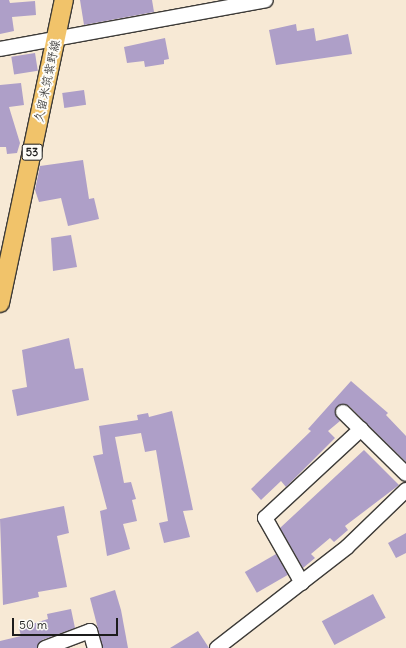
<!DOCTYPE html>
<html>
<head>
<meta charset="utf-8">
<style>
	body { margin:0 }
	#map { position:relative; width:406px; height:648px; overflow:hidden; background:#f7e9d5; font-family:Delius,"Klee One",sans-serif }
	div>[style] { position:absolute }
	.building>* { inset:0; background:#ae9fc8; transform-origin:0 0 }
	.roads { filter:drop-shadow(1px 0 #3d3b38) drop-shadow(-1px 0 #3d3b38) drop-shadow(0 1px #3d3b38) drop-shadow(0 -1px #3d3b38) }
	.minor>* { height:14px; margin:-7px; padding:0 7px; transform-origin:7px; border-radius:7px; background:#fff }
	.major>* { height:18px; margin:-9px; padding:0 9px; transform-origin:9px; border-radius:9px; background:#f1c36a }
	span { translate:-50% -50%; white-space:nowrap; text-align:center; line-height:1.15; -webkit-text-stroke:4px #fdfcf7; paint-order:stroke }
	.shield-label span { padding:1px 3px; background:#fdfcf7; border:1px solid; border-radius:3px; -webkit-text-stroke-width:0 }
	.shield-label { font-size:11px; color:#1c1c1c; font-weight:700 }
	.street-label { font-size:12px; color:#1c1c1c }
	.scale { position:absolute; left:12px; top:618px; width:106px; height:18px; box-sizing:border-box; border:2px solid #1c1c1c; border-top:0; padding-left:5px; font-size:12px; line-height:14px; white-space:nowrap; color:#1c1c1c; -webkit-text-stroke:3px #fdfcf7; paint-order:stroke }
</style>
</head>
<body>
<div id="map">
	<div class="building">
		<i style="clip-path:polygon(0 0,9px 0,10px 3px,35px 1px,36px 15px,12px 17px,14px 31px,0 34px)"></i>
		<i style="clip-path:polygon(80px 0,152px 0,154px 12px,84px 25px)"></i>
		<i style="clip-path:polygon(296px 24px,297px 31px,314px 28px,316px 41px,348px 34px,352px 54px,276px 65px,269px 30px)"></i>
		<i style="clip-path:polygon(165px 38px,169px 59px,164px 60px,164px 64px,145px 67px,144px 61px,127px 63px,124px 47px)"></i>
		<i style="left:35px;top:53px;width:18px;height:24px;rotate:81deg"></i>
		<i style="clip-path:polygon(21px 83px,24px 105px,9px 107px,20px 143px,17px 153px,7px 154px,6px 147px,0 147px,0 85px)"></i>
		<i style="left:84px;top:90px;width:15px;height:22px;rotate:82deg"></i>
		<i style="clip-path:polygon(83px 160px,89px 199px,94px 198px,99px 219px,68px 226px,61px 198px,39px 202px,35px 190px,40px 166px)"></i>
		<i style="clip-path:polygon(71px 235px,77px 267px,53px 271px,51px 238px)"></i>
		<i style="clip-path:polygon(69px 338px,75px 369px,83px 368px,89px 400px,17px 416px,12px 390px,27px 387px,22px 350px)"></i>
		<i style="clip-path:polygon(351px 381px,388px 413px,386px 415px,406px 436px,406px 462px,349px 406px,341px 404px,335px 410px,340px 421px,328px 431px,335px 438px,286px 487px,281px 481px,261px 500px,251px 489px,311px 431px,308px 429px)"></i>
		<i style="clip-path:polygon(172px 411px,193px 510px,183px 511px,190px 537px,164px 543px,159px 523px,168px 521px,156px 450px,145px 452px,141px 433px,115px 437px,124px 483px,131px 482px,136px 499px,132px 500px,137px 521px,123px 524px,130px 549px,107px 556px,100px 511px,107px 509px,93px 456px,103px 454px,99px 426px,138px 420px,137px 415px,148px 413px,149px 417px)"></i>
		<i style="clip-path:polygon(364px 450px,399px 485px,345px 526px,348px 530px,334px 542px,330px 538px,311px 554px,315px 558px,303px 568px,280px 528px)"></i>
		<i style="clip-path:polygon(64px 506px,69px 533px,57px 536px,67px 587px,38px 592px,39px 597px,3px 605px,0 519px)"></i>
		<i style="clip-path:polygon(406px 533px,406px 553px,396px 558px,388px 543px)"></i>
		<i style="left:276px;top:554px;width:24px;height:36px;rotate:60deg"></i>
		<i style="clip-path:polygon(115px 590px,121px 610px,128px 648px,103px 648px,90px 598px)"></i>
		<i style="left:373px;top:594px;width:27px;height:58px;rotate:62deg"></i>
		<i style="clip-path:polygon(71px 609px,75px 628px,42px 640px,37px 648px,0 648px,0 641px,21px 636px,19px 628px,48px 619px,47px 614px)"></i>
		<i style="clip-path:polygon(198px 631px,209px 648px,170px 648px)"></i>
	</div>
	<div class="roads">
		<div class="minor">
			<i style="left:0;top:49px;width:270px;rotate:-10.4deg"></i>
			<i style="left:343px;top:412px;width:88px;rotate:44.5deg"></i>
			<i style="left:302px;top:583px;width:75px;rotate:-119.6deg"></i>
			<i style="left:265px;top:518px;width:131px;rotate:-42.8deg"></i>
			<i style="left:45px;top:648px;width:48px;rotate:-20.7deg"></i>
			<i style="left:90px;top:631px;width:18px;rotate:74deg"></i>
			<i style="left:217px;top:648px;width:165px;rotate:-37.8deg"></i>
			<i style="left:347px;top:547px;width:82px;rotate:-44deg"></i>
		</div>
		<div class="major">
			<i style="left:0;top:303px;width:310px;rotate:-78.1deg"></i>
		</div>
	</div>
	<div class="shield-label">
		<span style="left:32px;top:152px">53</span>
	</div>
	<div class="street-label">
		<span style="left:47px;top:81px;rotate:-78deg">久留米筑紫野線</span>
	</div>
	<div class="scale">50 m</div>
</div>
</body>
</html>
